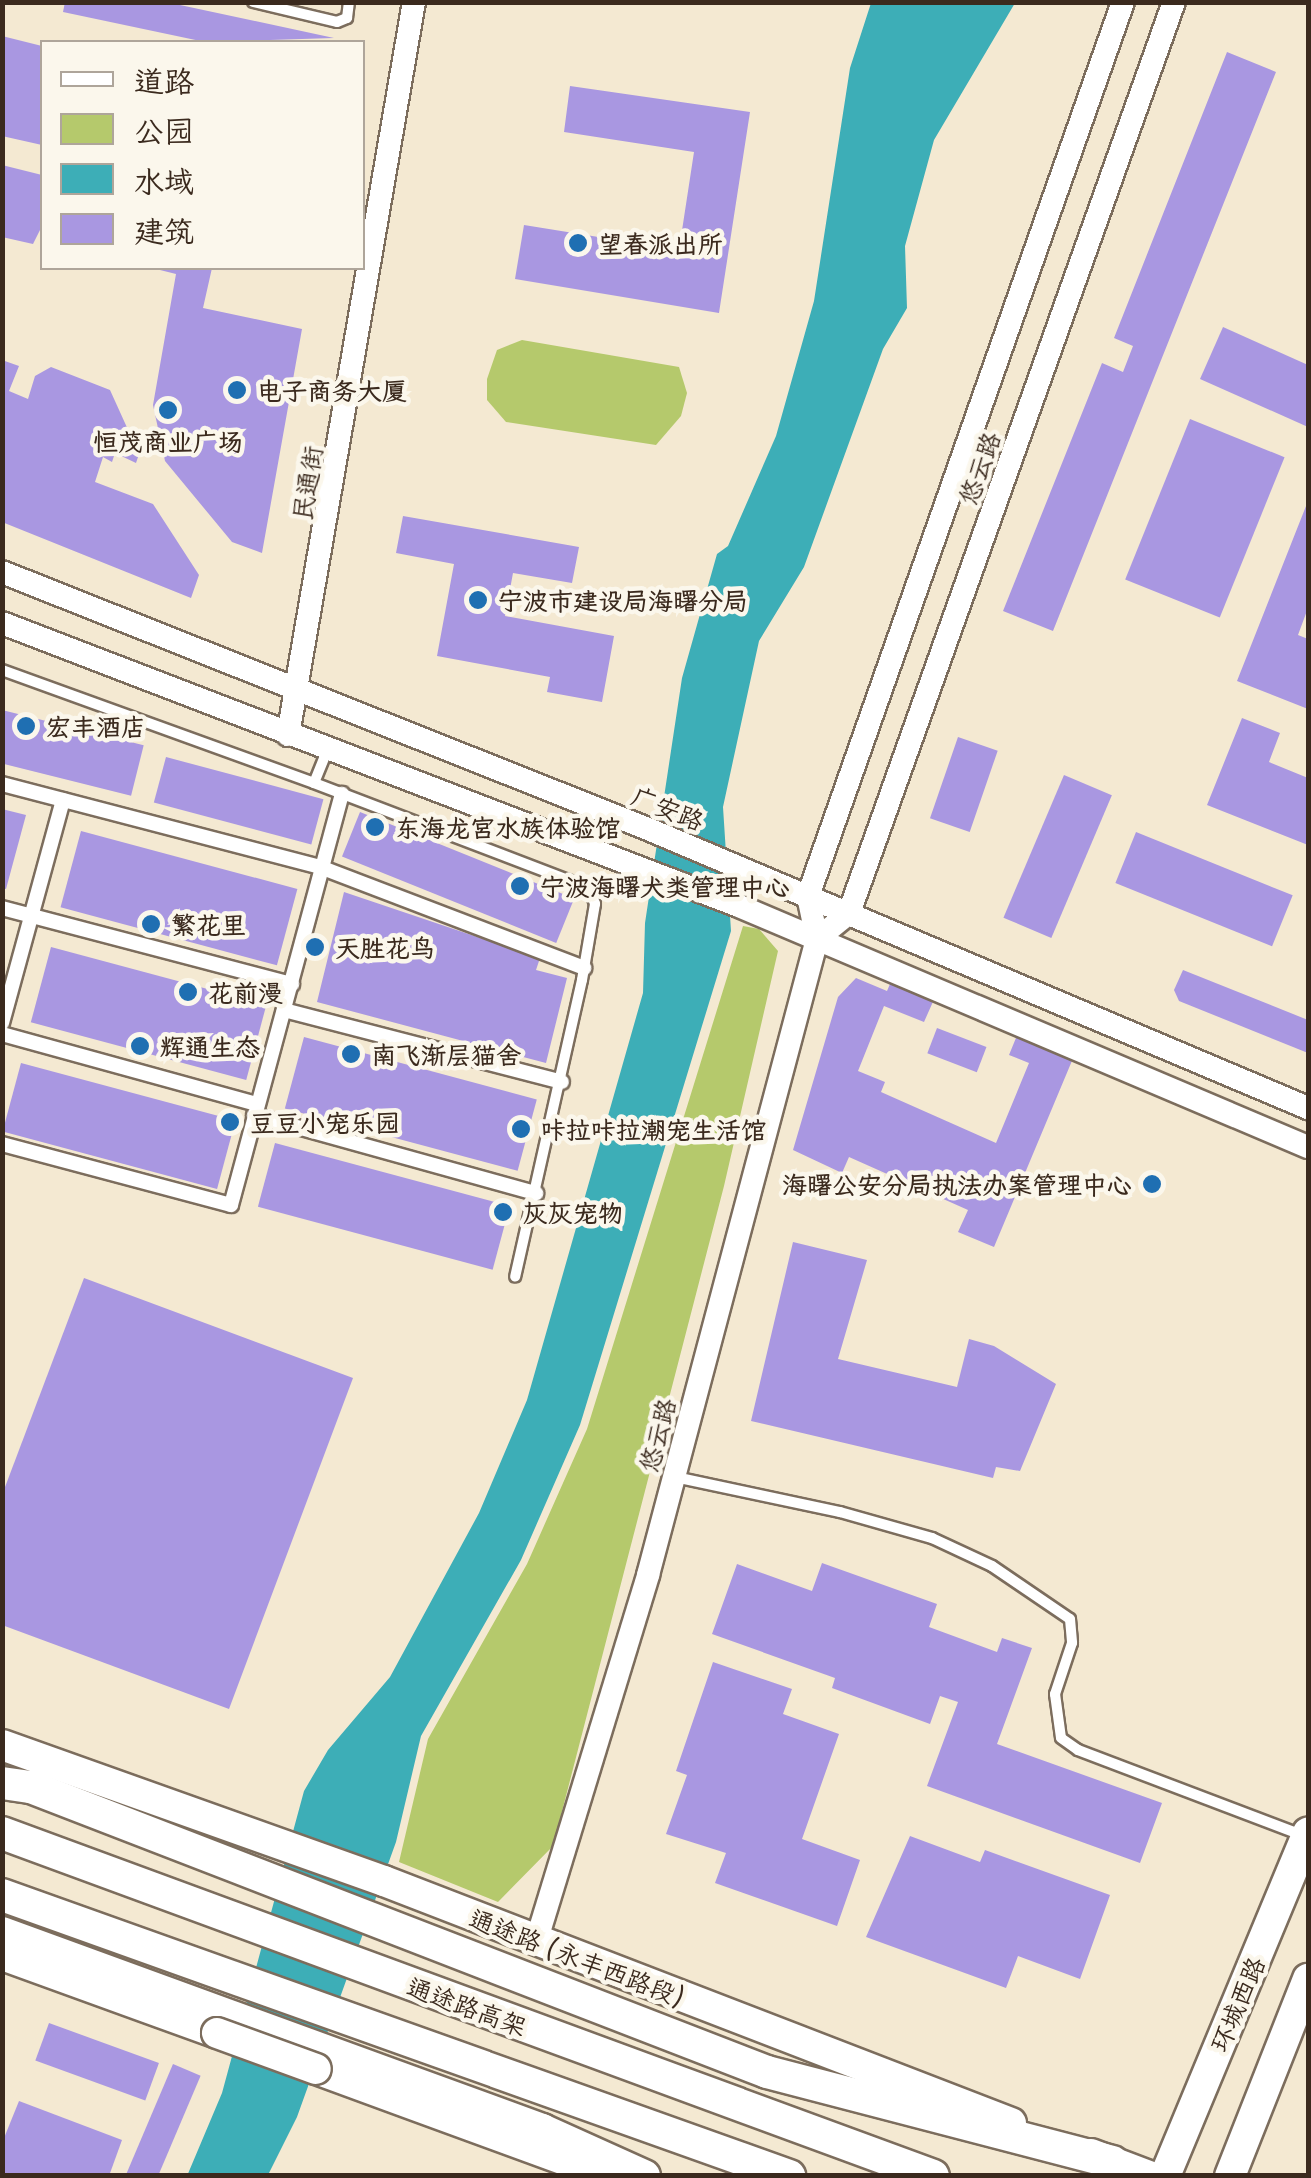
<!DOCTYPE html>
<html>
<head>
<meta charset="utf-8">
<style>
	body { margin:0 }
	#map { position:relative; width:1311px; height:2178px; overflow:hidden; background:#f4e9d2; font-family:"Playpen Sans","LXGW WenKai TC",sans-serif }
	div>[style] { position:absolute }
	.green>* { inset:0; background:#b5c96c }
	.water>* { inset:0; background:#3daeb7 }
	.building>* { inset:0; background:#a997e1; transform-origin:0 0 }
	.roads { filter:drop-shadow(2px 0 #7c6d5d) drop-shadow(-2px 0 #7c6d5d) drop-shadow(0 2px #7c6d5d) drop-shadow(0 -2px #7c6d5d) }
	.service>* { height:10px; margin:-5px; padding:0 5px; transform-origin:5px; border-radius:5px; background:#fff }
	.pedestrian>* { height:14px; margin:-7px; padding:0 7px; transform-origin:7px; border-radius:7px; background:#fff }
	.tertiary>* { height:22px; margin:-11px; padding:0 11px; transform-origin:11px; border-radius:11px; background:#fff }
	.primary>* { height:30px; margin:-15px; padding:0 15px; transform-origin:15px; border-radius:15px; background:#fff }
	.trunk>* { height:32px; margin:-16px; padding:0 16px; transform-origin:16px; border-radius:16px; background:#fff }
	.bridges { filter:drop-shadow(2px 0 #7c6d5d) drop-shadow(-2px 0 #7c6d5d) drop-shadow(0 2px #7c6d5d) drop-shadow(0 -2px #7c6d5d) }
	.primary-bridge>* { height:30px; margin:-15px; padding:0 15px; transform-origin:15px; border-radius:15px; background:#fff }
	.dots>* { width:28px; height:28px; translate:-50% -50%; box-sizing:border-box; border:5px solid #fbf7ec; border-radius:50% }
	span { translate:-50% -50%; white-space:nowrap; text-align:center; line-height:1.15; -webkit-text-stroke:9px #fbf7ec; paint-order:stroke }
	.poi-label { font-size:25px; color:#3b2a1e; font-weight:700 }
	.left { translate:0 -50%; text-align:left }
	.right { translate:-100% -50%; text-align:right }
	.street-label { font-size:25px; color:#3b2a1e }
	.frame { position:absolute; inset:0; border:5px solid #3b2a1e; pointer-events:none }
	.legend { position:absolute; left:40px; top:40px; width:325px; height:230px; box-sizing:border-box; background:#fbf7ec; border:2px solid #aea59a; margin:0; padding:12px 18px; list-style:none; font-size:30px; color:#3b2a1e }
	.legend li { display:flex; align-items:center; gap:20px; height:50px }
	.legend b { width:50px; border:2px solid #aea59a }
</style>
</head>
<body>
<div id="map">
	<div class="green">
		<i style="clip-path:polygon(522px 340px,679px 367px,687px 393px,681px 416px,656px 445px,506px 422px,487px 400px,487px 379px,497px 350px)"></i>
		<i style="clip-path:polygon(743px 926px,759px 929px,778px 951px,724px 1186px,553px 1846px,498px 1902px,399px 1862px,428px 1739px,527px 1564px,587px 1429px)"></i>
	</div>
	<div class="water">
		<i style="clip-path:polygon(871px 3px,1015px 3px,934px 140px,905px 246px,907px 308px,883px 349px,804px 567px,759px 641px,723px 807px,731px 931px,580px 1425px,521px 1560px,421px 1736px,396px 1842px,297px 2117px,268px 2175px,187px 2176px,222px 2093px,304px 1791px,328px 1750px,390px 1677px,479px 1513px,527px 1400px,643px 993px,645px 923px,682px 678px,717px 554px,728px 546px,776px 436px,814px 301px,850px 68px)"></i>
	</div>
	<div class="building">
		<i style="clip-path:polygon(65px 2px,166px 2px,334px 38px,205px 42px,63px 12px)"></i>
		<i style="clip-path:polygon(2px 36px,42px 46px,42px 145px,2px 136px)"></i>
		<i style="clip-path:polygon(1227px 52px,1276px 72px,1053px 631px,1003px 611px,1102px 363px,1123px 372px,1133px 346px,1114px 338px)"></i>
		<i style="clip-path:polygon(570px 86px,750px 112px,719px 313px,515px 279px,524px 225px,679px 250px,694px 152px,564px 132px)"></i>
		<i style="clip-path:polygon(2px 165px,42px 175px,42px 226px,33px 244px,2px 237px)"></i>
		<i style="clip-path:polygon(152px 268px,212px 268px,203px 308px,302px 329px,262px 553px,232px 542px,165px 461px,153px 405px,176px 274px)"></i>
		<i style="clip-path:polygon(1223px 327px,1308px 365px,1308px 427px,1200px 379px)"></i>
		<i style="clip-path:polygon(2px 360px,19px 366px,9px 391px,28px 399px,35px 376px,51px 367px,110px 390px,139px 454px,136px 463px,115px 453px,112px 462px,103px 457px,95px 482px,153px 504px,199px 575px,191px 598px,2px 522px)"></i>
		<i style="left:1190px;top:419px;width:102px;height:173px;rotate:22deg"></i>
		<i style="clip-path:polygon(1308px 501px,1308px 608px,1298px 635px,1308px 639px,1308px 709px,1237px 681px)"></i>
		<i style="clip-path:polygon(403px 516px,579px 547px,572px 583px,513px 573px,505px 616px,614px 636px,602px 702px,547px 692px,550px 677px,437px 656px,454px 564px,396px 553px)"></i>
		<i style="left:2px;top:710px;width:146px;height:52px;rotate:14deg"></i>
		<i style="clip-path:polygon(1242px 718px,1280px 733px,1269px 762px,1308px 778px,1308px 845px,1207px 805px)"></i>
		<i style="left:958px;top:737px;width:42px;height:86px;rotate:19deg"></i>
		<i style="left:166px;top:757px;width:163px;height:47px;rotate:15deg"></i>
		<i style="left:1064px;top:775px;width:52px;height:155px;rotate:23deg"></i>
		<i style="clip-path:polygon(2px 809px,26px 815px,6px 889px,2px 888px)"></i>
		<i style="left:360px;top:812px;width:231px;height:48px;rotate:22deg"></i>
		<i style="left:81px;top:831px;width:224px;height:79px;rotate:15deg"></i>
		<i style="left:1136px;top:832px;width:169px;height:55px;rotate:22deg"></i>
		<i style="clip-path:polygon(344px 892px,540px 958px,536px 970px,567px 978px,546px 1063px,317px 1002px)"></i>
		<i style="left:51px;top:947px;width:223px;height:78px;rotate:15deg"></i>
		<i style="clip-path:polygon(1183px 970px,1308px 1020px,1308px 1053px,1179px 1001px,1174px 990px)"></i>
		<i style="clip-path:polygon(893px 977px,936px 995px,924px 1022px,884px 1006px,858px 1071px,885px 1082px,881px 1092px,996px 1143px,1029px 1063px,1009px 1055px,1018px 1033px,1074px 1056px,994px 1247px,958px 1232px,968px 1210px,849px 1157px,842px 1173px,793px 1150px,838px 997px,856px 978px,887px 991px)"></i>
		<i style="left:937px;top:1028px;width:53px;height:27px;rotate:21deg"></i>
		<i style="left:304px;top:1037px;width:241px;height:74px;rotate:15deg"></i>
		<i style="left:21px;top:1063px;width:222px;height:71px;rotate:15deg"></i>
		<i style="left:275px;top:1143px;width:243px;height:66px;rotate:15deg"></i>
		<i style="clip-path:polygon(793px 1242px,867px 1260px,838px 1359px,957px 1387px,969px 1339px,994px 1346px,1056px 1384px,1020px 1471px,996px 1467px,993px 1478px,751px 1421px)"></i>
		<i style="clip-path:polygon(84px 1278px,353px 1378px,229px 1709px,2px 1625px,2px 1495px)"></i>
		<i style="clip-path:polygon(822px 1563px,937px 1604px,929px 1627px,997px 1652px,1002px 1638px,1032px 1648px,997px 1744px,1162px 1803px,1140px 1863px,927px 1786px,958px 1702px,940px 1696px,930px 1724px,832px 1688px,835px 1678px,712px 1634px,737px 1564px,812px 1591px)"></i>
		<i style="clip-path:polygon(713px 1662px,792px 1689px,783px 1714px,839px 1734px,802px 1839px,860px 1860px,837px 1926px,715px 1883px,726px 1853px,666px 1834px,687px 1775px,676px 1771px)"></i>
		<i style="clip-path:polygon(910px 1836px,980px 1862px,985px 1850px,1110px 1895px,1080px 1979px,1018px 1956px,1006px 1988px,866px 1937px)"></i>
		<i style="left:49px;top:2023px;width:117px;height:40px;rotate:20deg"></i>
		<i style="left:173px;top:2064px;width:30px;height:122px;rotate:23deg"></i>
		<i style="clip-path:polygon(19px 2101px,122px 2140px,109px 2176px,2px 2176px,2px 2143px)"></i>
	</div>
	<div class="roads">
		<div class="service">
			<i style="left:253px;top:2px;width:86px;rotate:13.4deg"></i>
			<i style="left:337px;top:22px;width:11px;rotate:-22deg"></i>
			<i style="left:347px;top:18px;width:16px;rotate:-83deg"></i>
			<i style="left:2px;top:670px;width:332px;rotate:19.9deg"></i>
			<i style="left:314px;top:783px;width:35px;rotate:-68deg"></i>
			<i style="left:314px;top:783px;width:294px;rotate:20.9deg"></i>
			<i style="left:589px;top:888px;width:17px;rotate:69deg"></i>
			<i style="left:595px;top:904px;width:77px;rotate:99.7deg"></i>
			<i style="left:582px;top:980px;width:304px;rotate:102.7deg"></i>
			<i style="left:675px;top:1477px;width:169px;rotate:12deg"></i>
			<i style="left:840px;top:1512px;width:96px;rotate:15.8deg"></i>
			<i style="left:932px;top:1538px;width:66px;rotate:25deg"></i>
			<i style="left:992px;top:1566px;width:94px;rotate:34.2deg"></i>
			<i style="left:1070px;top:1619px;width:24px;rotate:85deg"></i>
			<i style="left:1072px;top:1643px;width:54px;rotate:108.4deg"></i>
			<i style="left:1055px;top:1694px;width:44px;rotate:82.2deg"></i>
			<i style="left:1061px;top:1738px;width:21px;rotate:35deg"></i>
			<i style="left:1078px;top:1750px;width:240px;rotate:20.8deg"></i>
		</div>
		<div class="pedestrian">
			<i style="left:2px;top:784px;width:329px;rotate:14.6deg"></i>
			<i style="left:320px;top:867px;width:283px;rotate:20.9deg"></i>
			<i style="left:2px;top:908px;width:300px;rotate:14.7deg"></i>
			<i style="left:284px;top:1010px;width:287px;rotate:14.5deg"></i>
			<i style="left:2px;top:1023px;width:231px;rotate:-74.7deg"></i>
			<i style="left:2px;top:1034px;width:264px;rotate:15.4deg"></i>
			<i style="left:254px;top:1115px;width:293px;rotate:15.5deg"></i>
			<i style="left:2px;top:1144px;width:237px;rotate:14.9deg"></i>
			<i style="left:231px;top:1205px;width:426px;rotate:-74.9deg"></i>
		</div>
		<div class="tertiary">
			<i style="left:2px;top:572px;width:695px;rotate:21.69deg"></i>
			<i style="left:648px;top:829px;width:717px;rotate:22.92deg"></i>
			<i style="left:2px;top:623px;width:789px;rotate:21.01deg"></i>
			<i style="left:739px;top:906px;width:618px;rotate:22.96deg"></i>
			<i style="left:288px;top:735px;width:744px;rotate:-80.25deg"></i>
			<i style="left:817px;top:939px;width:41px;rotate:-39.1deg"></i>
			<i style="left:849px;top:913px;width:967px;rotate:-70.37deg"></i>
			<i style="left:536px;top:1942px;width:384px;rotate:-73deg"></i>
			<i style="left:648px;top:1575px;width:658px;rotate:-75.12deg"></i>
			<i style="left:817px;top:939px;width:44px;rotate:-101.8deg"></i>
			<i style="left:808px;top:896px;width:948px;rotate:-70.59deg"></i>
		</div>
		<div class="primary">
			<i style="left:2px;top:1745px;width:405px;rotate:19.6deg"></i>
			<i style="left:384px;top:1881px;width:672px;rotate:21.1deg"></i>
			<i style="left:2px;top:1955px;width:229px;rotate:19.9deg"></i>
			<i style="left:316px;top:2069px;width:312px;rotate:20.1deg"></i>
			<i style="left:1091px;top:2154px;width:62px;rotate:20.8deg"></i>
			<i style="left:1165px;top:2176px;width:372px;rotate:-67.4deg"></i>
			<i style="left:1230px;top:2176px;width:212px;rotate:-68.4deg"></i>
		</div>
		<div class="trunk">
			<i style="left:2px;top:1783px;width:29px;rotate:8deg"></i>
			<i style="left:31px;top:1787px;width:789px;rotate:21.17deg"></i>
			<i style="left:767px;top:2072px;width:357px;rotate:14.6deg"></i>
			<i style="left:2px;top:1833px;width:992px;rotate:20.22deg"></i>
			<i style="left:2px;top:1895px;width:836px;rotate:19.65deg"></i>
			<i style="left:2px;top:1933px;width:575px;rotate:20.04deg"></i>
			<i style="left:542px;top:2130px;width:112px;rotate:24.3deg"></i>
		</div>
	</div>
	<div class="bridges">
		<div class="primary-bridge">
			<i style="left:217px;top:2033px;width:105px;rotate:20deg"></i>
		</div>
	</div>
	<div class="dots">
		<i style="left:578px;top:243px;background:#1f6fb2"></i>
		<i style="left:237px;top:390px;background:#1f6fb2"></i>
		<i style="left:168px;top:410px;background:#1f6fb2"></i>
		<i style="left:478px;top:600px;background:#1f6fb2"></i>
		<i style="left:26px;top:726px;background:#1f6fb2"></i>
		<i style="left:375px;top:827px;background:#1f6fb2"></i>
		<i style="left:520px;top:886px;background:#1f6fb2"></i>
		<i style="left:151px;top:924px;background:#1f6fb2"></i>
		<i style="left:315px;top:947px;background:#1f6fb2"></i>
		<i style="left:188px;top:992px;background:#1f6fb2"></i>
		<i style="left:140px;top:1046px;background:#1f6fb2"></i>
		<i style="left:351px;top:1054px;background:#1f6fb2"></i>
		<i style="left:230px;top:1122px;background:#1f6fb2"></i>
		<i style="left:521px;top:1129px;background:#1f6fb2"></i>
		<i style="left:1152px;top:1184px;background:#1f6fb2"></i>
		<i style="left:503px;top:1212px;background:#1f6fb2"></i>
	</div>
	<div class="poi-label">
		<span class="left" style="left:598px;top:243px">望春派出所</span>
		<span class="left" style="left:257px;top:390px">电子商务大厦</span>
		<span style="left:168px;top:441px">恒茂商业广场</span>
		<span class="left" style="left:498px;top:600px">宁波市建设局海曙分局</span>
		<span class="left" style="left:46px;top:726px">宏丰酒店</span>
		<span class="left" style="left:395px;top:827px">东海龙宫水族体验馆</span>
		<span class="left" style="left:540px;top:886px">宁波海曙犬类管理中心</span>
		<span class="left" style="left:171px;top:924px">繁花里</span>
		<span class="left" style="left:335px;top:947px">天胜花鸟</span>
		<span class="left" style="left:208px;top:992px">花前漫</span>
		<span class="left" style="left:160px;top:1046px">辉通生态</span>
		<span class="left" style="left:371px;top:1054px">南飞渐层猫舍</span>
		<span class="left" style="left:250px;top:1122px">豆豆小宠乐园</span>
		<span class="left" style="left:541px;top:1129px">咔拉咔拉潮宠生活馆</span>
		<span class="right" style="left:1132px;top:1184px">海曙公安分局执法办案管理中心</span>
		<span class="left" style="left:523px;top:1212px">灰灰宠物</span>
	</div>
	<div class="street-label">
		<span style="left:979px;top:468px;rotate:-70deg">悠云路</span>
		<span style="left:307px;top:483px;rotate:-81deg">民通街</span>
		<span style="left:668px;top:808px;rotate:22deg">广安路</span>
		<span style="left:657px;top:1435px;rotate:-75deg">悠云路</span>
		<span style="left:577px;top:1957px;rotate:21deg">通途路 (永丰西路段)</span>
		<span style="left:1237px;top:2004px;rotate:-67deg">环城西路</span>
		<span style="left:467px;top:2006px;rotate:20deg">通途路高架</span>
	</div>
	<div class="frame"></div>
	<ul class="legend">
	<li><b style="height:12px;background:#fff"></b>道路</li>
	<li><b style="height:28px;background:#b5c96c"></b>公园</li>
	<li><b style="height:28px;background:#3daeb7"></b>水域</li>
	<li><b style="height:28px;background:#a997e1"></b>建筑</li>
	</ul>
</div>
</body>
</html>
